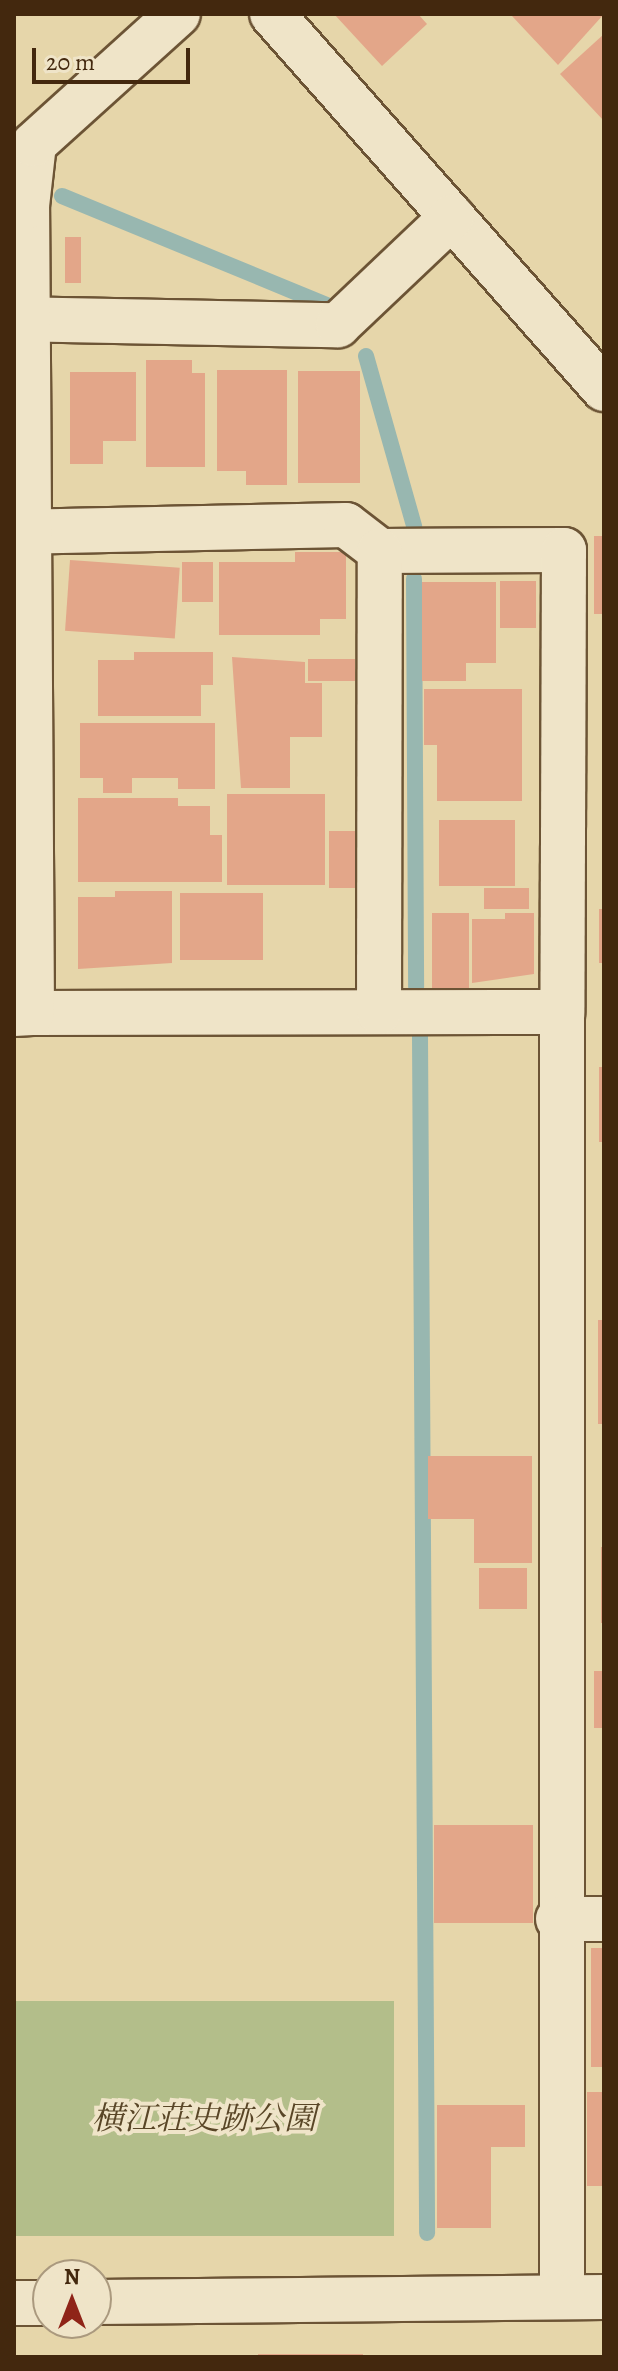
<!DOCTYPE html>
<html>
<head>
<meta charset="utf-8">
<style>
	body { margin:0 }
	#map { position:relative; width:618px; height:2371px; overflow:hidden; background:#e6d6aa; font-family:Alegreya,"Noto Serif JP",serif }
	div>[style] { position:absolute }
	.green>* { inset:0; background:#b3be8a; transform-origin:0 0 }
	.stream>* { height:16px; margin:-8px; padding:0 8px; transform-origin:8px; border-radius:8px; background:#98b7b0 }
	.building>* { inset:0; background:#e3a689; transform-origin:0 0 }
	.roads { filter:drop-shadow(2px 0 #6c5435) drop-shadow(-2px 0 #6c5435) drop-shadow(0 2px #6c5435) drop-shadow(0 -2px #6c5435) }
	.minor>* { height:44px; margin:-22px; padding:0 22px; transform-origin:22px; border-radius:22px; background:#efe4c8 }
	span { translate:-50% -50%; white-space:nowrap; text-align:center; line-height:1.15; -webkit-text-stroke:8px #efe4c8; paint-order:stroke }
	.park-label { font-size:32px; color:#594627; font-style:italic }
	.frame { position:absolute; inset:0; border:16px solid #43280e; pointer-events:none }
	.north { position:absolute; left:32px; top:2259px; width:80px; height:80px; box-sizing:border-box; background:#efe4c8; border:2px solid #aa997e; border-radius:50%; rotate:0deg; font-size:22px; font-weight:700; line-height:32px; text-align:center; color:#43280e }
	.north::after { content:''; display:block; margin:auto; width:28px; height:36px; background:#8f2418; clip-path:polygon(50% 0,100% 100%,50% 72%,0 100%) }
	.scale { position:absolute; left:32px; top:48px; width:158px; height:36px; box-sizing:border-box; border:4px solid #43280e; border-top:0; padding-left:10px; font-size:24px; line-height:28px; white-space:nowrap; color:#43280e; -webkit-text-stroke:6px #efe4c8; paint-order:stroke }
</style>
</head>
<body>
<div id="map">
	<div class="green">
		<i style="left:14px;top:2001px;width:380px;height:235px"></i>
	</div>
	<div class="stream">
		<i style="left:62px;top:196px;width:286px;rotate:22.4deg"></i>
		<i style="left:366px;top:356px;width:177px;rotate:74.2deg"></i>
		<i style="left:414px;top:579px;width:408px;rotate:89.7deg"></i>
		<i style="left:420px;top:1036px;width:1197px;rotate:89.66deg"></i>
	</div>
	<div class="building">
		<i style="clip-path:polygon(334px 14px,418px 14px,427px 24px,382px 66px)"></i>
		<i style="clip-path:polygon(604px 14px,558px 65px,512px 16px,515px 14px)"></i>
		<i style="clip-path:polygon(604px 34px,604px 121px,560px 74px)"></i>
		<i style="left:65px;top:237px;width:16px;height:46px"></i>
		<i style="clip-path:polygon(146px 360px,192px 360px,192px 373px,205px 373px,205px 467px,146px 467px)"></i>
		<i style="clip-path:polygon(217px 370px,287px 370px,287px 485px,246px 485px,246px 471px,217px 471px)"></i>
		<i style="left:298px;top:371px;width:62px;height:112px"></i>
		<i style="clip-path:polygon(70px 372px,136px 372px,136px 441px,103px 441px,103px 464px,70px 464px)"></i>
		<i style="left:594px;top:536px;width:10px;height:78px"></i>
		<i style="clip-path:polygon(295px 552px,346px 552px,346px 619px,320px 619px,320px 635px,219px 635px,219px 562px,295px 562px)"></i>
		<i style="left:70px;top:560px;width:110px;height:71px;rotate:4deg"></i>
		<i style="left:182px;top:562px;width:31px;height:40px"></i>
		<i style="left:500px;top:581px;width:36px;height:47px"></i>
		<i style="clip-path:polygon(422px 582px,496px 582px,496px 663px,466px 663px,466px 681px,422px 681px)"></i>
		<i style="clip-path:polygon(134px 652px,213px 652px,213px 685px,201px 685px,201px 716px,98px 716px,98px 660px,134px 660px)"></i>
		<i style="clip-path:polygon(232px 657px,305px 662px,305px 683px,322px 683px,322px 737px,290px 737px,290px 788px,241px 788px)"></i>
		<i style="left:308px;top:659px;width:47px;height:22px"></i>
		<i style="clip-path:polygon(424px 689px,522px 689px,522px 801px,437px 801px,437px 745px,424px 745px)"></i>
		<i style="clip-path:polygon(80px 723px,215px 723px,215px 789px,178px 789px,178px 778px,132px 778px,132px 793px,103px 793px,103px 778px,80px 778px)"></i>
		<i style="left:227px;top:794px;width:98px;height:91px"></i>
		<i style="clip-path:polygon(78px 798px,178px 798px,178px 806px,210px 806px,210px 835px,222px 835px,222px 882px,78px 882px)"></i>
		<i style="left:439px;top:820px;width:76px;height:66px"></i>
		<i style="left:329px;top:831px;width:36px;height:57px"></i>
		<i style="left:484px;top:888px;width:45px;height:21px"></i>
		<i style="clip-path:polygon(115px 891px,172px 891px,172px 963px,78px 969px,78px 897px,115px 897px)"></i>
		<i style="left:180px;top:893px;width:83px;height:67px"></i>
		<i style="left:599px;top:909px;width:5px;height:54px"></i>
		<i style="left:432px;top:913px;width:37px;height:80px"></i>
		<i style="clip-path:polygon(505px 913px,534px 913px,534px 974px,472px 983px,472px 919px,505px 919px)"></i>
		<i style="left:599px;top:1067px;width:5px;height:75px"></i>
		<i style="left:598px;top:1320px;width:6px;height:104px"></i>
		<i style="clip-path:polygon(428px 1456px,532px 1456px,532px 1563px,474px 1563px,474px 1519px,428px 1519px)"></i>
		<i style="left:601px;top:1547px;width:3px;height:76px"></i>
		<i style="left:479px;top:1568px;width:48px;height:41px"></i>
		<i style="left:594px;top:1671px;width:10px;height:57px"></i>
		<i style="left:434px;top:1825px;width:99px;height:98px"></i>
		<i style="left:591px;top:1948px;width:13px;height:119px"></i>
		<i style="left:587px;top:2092px;width:17px;height:94px"></i>
		<i style="clip-path:polygon(437px 2105px,525px 2105px,525px 2147px,491px 2147px,491px 2228px,437px 2228px)"></i>
		<i style="left:258px;top:2354px;width:105px;height:3px"></i>
	</div>
	<div class="roads">
		<div class="minor">
			<i style="left:272px;top:14px;width:501px;rotate:48.48deg"></i>
			<i style="left:14px;top:319px;width:324px;rotate:1.1deg"></i>
			<i style="left:338px;top:325px;width:157px;rotate:-43.5deg"></i>
			<i style="left:14px;top:532px;width:332px;rotate:-1.2deg"></i>
			<i style="left:346px;top:525px;width:43px;rotate:37.4deg"></i>
			<i style="left:380px;top:551px;width:184px;rotate:-0.3deg"></i>
			<i style="left:564px;top:550px;width:462px;rotate:90.2deg"></i>
			<i style="left:562px;top:1012px;width:530px;rotate:179.89deg"></i>
			<i style="left:379px;top:1012px;width:461px;rotate:-89.9deg"></i>
			<i style="left:562px;top:1012px;width:1285px;rotate:90deg"></i>
			<i style="left:14px;top:1014px;width:18px;rotate:-3deg"></i>
			<i style="left:32px;top:1013px;width:807px;rotate:-90.35deg"></i>
			<i style="left:27px;top:206px;width:62px;rotate:-83.6deg"></i>
			<i style="left:34px;top:144px;width:194px;rotate:-42.1deg"></i>
			<i style="left:558px;top:1919px;width:46px"></i>
			<i style="left:96px;top:2302px;width:508px;rotate:-0.56deg"></i>
			<i style="left:14px;top:2303px;width:34px"></i>
		</div>
	</div>
	<div class="park-label">
		<span style="left:204px;top:2118px">横江荘史跡公園</span>
	</div>
	<div class="frame"></div>
	<div class="north">N</div>
	<div class="scale">20 m</div>
</div>
</body>
</html>
